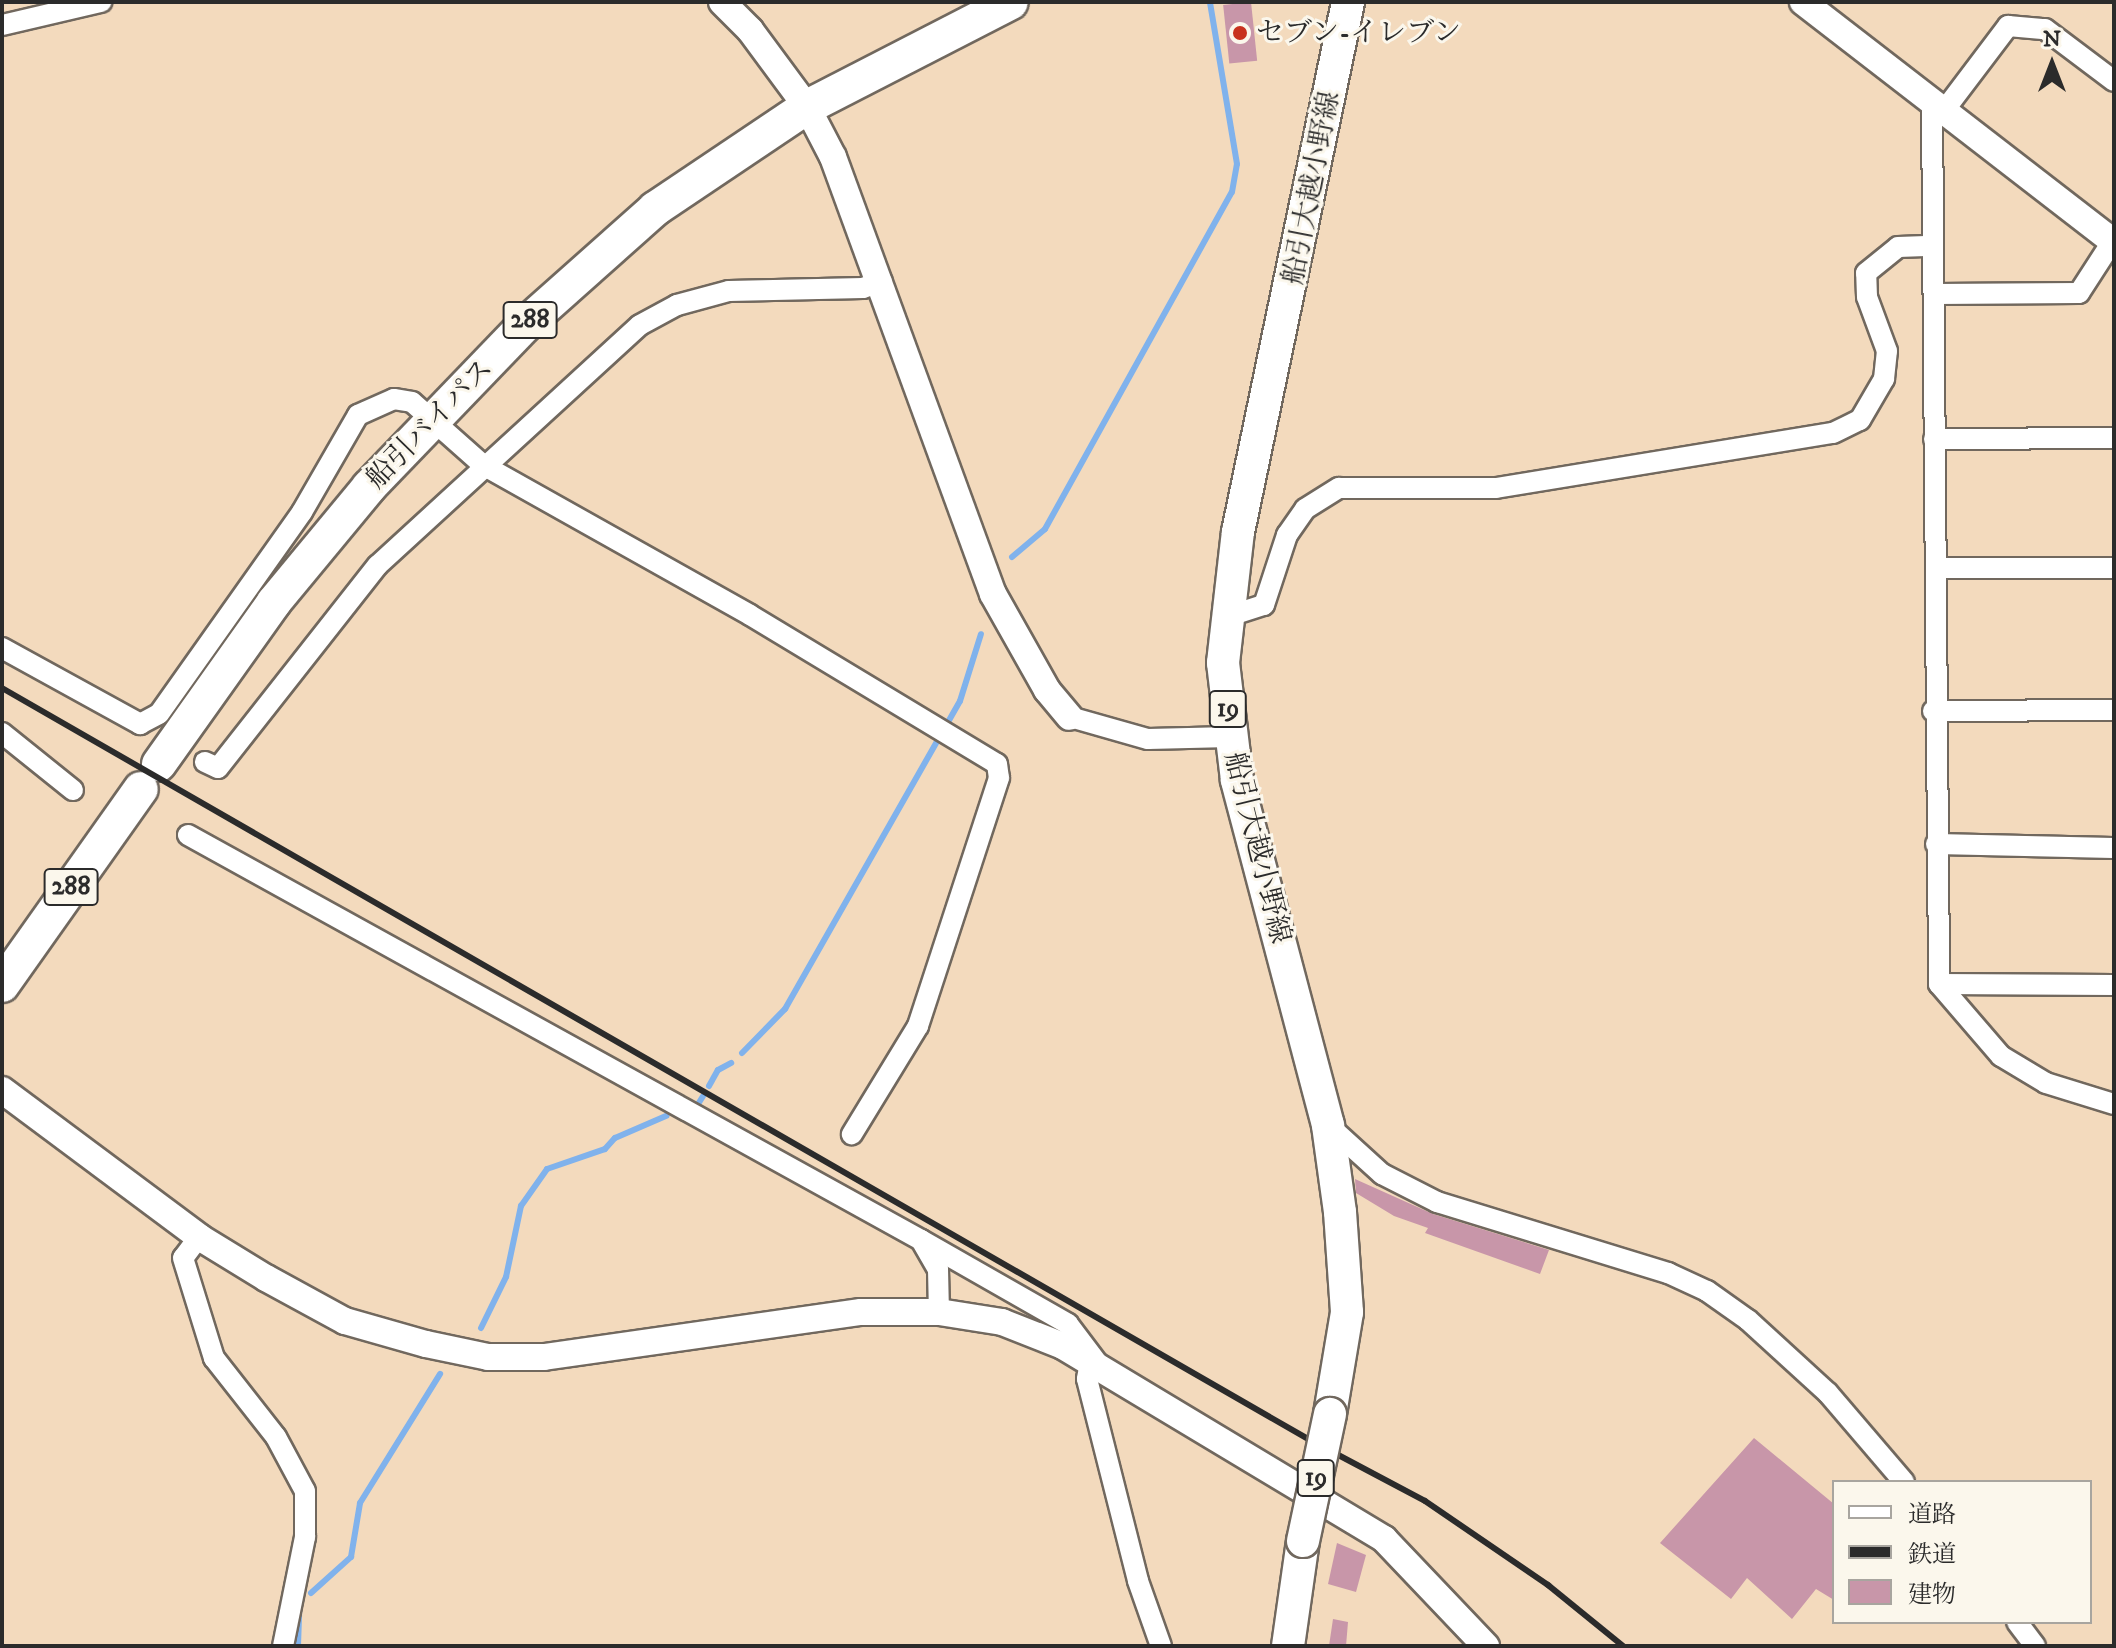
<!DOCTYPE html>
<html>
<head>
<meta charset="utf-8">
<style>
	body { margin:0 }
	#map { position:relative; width:2116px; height:1648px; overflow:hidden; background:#f3dabd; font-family:"IM FELL DW Pica","Noto Serif JP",serif }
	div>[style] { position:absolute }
	.stream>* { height:6px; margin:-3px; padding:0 3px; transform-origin:3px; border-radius:3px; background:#80b2ec }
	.building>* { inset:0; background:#c896a9; transform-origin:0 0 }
	.roads { filter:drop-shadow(2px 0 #71685e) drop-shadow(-2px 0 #71685e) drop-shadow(0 2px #71685e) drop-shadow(0 -2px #71685e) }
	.minor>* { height:20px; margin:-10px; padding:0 10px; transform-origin:10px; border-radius:10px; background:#fff }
	.tertiary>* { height:26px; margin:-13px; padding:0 13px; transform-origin:13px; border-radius:13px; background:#fff }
	.primary>* { height:32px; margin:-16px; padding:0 16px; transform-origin:16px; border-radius:16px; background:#fff }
	.trunk>* { height:34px; margin:-17px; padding:0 17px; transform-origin:17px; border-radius:17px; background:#fff }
	.rail>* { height:6px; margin:-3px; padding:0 3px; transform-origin:3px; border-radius:3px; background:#2b2b2b }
	.bridges { filter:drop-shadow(2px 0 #71685e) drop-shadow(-2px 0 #71685e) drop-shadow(0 2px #71685e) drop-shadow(0 -2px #71685e) }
	.primary-bridge>* { height:32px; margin:-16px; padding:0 16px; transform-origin:16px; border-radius:16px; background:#fff }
	.dots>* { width:22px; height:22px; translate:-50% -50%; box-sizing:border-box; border:4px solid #fbf7ec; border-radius:50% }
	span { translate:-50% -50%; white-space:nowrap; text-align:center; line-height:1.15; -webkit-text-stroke:6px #fbf7ec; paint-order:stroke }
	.shield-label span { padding:2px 6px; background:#fbf7ec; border:2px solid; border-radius:6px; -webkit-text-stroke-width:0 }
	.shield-label { font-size:26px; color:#2b2b2b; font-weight:700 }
	.poi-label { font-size:28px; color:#2b2b2b }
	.left { translate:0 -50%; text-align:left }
	.street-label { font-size:28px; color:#2b2b2b }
	.frame { position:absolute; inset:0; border:4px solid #2b2b2b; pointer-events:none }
	.legend { position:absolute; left:1832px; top:1480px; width:260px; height:144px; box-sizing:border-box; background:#fbf7ec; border:2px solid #a8a59f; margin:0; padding:10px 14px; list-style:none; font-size:24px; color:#2b2b2b }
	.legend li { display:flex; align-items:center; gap:16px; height:40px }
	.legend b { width:40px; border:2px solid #a8a59f }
	.north { position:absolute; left:2012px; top:24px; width:80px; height:80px; -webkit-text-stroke:6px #fbf7ec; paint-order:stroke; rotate:0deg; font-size:22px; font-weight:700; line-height:32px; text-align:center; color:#2b2b2b }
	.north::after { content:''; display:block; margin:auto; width:28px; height:36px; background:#2b2b2b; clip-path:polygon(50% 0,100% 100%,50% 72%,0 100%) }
</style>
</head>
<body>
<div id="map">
	<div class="stream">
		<i style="left:1012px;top:557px;width:43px;rotate:-40.3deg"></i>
		<i style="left:1045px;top:529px;width:385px;rotate:-61deg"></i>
		<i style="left:1232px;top:192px;width:28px;rotate:-80deg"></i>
		<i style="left:1237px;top:164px;width:164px;rotate:-99.5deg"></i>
		<i style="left:742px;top:1053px;width:62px;rotate:-45.7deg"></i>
		<i style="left:785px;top:1009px;width:354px;rotate:-60.4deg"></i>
		<i style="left:960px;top:701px;width:70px;rotate:-72.6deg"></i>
		<i style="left:709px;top:1086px;width:18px;rotate:-61deg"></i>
		<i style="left:718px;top:1070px;width:15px;rotate:-28deg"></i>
		<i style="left:695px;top:1109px;width:15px;rotate:-58deg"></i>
		<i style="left:481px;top:1328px;width:57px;rotate:-63.9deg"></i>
		<i style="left:506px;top:1277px;width:73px;rotate:-78.1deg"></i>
		<i style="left:521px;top:1206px;width:45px;rotate:-54.9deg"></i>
		<i style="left:547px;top:1169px;width:61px;rotate:-19deg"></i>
		<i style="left:605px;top:1149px;width:15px;rotate:-48deg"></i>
		<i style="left:615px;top:1138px;width:56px;rotate:-23.3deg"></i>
		<i style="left:311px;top:1593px;width:54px;rotate:-42deg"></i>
		<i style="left:351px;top:1557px;width:55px;rotate:-80.5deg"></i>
		<i style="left:360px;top:1503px;width:152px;rotate:-58.2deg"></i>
		<i style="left:298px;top:1646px;width:36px;rotate:-88deg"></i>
	</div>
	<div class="building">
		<i style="left:1251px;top:2px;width:59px;height:28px;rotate:84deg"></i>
		<i style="clip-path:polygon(1355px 1179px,1433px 1214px,1549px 1250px,1540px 1274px,1425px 1233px,1428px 1228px,1394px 1216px,1356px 1193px)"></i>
		<i style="clip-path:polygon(1754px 1438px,1834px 1504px,1834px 1600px,1816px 1589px,1792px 1619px,1747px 1578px,1731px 1599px,1660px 1543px)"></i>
		<i style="clip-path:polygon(1337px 1543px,1366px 1555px,1356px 1592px,1328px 1584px)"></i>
		<i style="clip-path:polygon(1333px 1619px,1348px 1622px,1346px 1646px,1329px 1646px)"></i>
	</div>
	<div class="roads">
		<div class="minor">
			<i style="left:2px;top:25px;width:102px;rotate:-13.1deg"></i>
			<i style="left:1932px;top:104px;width:880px;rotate:89.54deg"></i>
			<i style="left:1939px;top:984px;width:95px;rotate:49.3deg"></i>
			<i style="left:2001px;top:1056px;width:52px;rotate:31deg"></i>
			<i style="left:2046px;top:1083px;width:71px;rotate:17.2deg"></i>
			<i style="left:1943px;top:112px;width:108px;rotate:-52.9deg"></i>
			<i style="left:2008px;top:26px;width:37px;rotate:5deg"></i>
			<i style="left:2045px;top:29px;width:86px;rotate:37deg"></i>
			<i style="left:1936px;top:294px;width:143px;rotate:-0.4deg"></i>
			<i style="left:2079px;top:293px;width:64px;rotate:-57.1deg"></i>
			<i style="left:1934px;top:439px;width:180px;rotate:-0.3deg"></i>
			<i style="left:1936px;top:568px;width:178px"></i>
			<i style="left:1226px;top:617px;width:40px;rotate:-18deg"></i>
			<i style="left:1264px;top:605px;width:74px;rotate:-71.8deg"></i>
			<i style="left:1287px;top:535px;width:32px;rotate:-55deg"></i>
			<i style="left:1305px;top:509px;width:40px;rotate:-32deg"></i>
			<i style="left:1339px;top:488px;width:157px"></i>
			<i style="left:1496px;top:488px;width:341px;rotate:-9.3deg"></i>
			<i style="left:1833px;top:433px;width:30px;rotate:-26deg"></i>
			<i style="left:1860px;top:420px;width:48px;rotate:-59.7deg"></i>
			<i style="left:1884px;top:379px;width:28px;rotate:-84deg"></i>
			<i style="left:1887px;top:351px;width:58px;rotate:-110.3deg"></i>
			<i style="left:1867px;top:297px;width:24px;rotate:-92deg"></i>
			<i style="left:1866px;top:273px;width:41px;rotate:-39.1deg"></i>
			<i style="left:1898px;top:247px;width:35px;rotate:-2deg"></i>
			<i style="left:2px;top:648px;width:158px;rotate:28.8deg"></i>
			<i style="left:140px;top:724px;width:21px;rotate:-28deg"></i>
			<i style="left:159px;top:714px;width:247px;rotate:-54.7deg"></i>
			<i style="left:302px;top:512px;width:112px;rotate:-60deg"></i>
			<i style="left:358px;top:415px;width:39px;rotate:-24deg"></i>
			<i style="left:394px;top:399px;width:18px;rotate:9deg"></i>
			<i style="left:412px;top:402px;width:95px;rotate:41.6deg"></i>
			<i style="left:483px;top:465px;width:306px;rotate:29.3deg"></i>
			<i style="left:750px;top:615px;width:288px;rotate:31.1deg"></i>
			<i style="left:997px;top:764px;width:14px;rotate:82deg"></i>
			<i style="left:999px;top:778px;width:261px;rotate:108.1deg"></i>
			<i style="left:918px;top:1026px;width:127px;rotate:121.4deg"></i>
			<i style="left:1933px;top:711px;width:181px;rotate:-0.3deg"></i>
			<i style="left:1070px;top:717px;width:81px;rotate:15.8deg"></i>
			<i style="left:1148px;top:739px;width:82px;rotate:-1.4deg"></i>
			<i style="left:2px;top:733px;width:91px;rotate:38.8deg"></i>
			<i style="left:205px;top:762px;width:14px;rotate:25deg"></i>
			<i style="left:218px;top:768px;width:258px;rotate:-51.8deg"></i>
			<i style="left:378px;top:565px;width:355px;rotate:-42.5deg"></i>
			<i style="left:640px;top:325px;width:42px;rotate:-28.4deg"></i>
			<i style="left:677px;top:305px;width:54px;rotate:-15.1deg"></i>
			<i style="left:729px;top:291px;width:134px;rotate:-1.3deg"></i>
			<i style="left:863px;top:288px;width:20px;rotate:-20deg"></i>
			<i style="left:188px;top:835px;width:837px;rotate:28.92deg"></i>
			<i style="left:921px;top:1240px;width:34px;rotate:60deg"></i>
			<i style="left:938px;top:1269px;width:43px;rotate:88.7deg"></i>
			<i style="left:1936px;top:844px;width:178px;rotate:1.3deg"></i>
			<i style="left:1939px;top:984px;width:175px;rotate:0.3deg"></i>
			<i style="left:1328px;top:1125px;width:73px;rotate:42.2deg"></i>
			<i style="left:1382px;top:1174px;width:62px;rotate:27deg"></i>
			<i style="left:1437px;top:1202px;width:242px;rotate:17.1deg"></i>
			<i style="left:1668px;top:1273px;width:43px;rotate:24.8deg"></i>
			<i style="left:1707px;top:1291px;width:50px;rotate:35.3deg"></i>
			<i style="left:1748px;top:1320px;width:108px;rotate:42.4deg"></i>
			<i style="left:1828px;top:1393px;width:117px;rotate:49.5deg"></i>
			<i style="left:199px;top:1237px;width:26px;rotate:127deg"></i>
			<i style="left:183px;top:1258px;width:105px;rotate:72.8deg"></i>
			<i style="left:214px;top:1358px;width:100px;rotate:51.9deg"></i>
			<i style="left:276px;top:1437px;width:61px;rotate:61.8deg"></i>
			<i style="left:305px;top:1491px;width:46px;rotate:90deg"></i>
			<i style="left:305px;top:1537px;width:111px;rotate:101.4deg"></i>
			<i style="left:921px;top:1240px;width:169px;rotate:29.7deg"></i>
			<i style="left:1068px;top:1324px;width:51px;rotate:52.9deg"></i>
			<i style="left:1090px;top:1363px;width:16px;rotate:101deg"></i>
			<i style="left:1087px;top:1379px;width:208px;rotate:75.8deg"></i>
			<i style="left:1138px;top:1581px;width:69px;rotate:70.5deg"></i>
			<i style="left:2017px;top:1622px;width:30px;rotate:53deg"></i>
		</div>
		<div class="tertiary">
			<i style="left:722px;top:2px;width:40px;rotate:45deg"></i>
			<i style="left:750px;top:30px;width:96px;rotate:53.5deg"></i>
			<i style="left:807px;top:107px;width:56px;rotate:62.5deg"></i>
			<i style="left:833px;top:157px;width:465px;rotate:69.9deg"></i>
			<i style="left:993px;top:594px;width:110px;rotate:60.6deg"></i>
			<i style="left:1047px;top:690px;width:35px;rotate:50deg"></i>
			<i style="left:1803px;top:2px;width:393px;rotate:37.7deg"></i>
			<i style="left:2px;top:1090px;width:246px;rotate:36.7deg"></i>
			<i style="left:199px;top:1237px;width:79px;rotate:31.5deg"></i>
			<i style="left:266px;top:1278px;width:90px;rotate:28.6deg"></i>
			<i style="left:345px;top:1321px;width:84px;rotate:15.9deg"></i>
			<i style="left:426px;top:1344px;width:63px;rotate:11.8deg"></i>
			<i style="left:488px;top:1357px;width:56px"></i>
			<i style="left:544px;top:1357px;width:320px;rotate:-8.1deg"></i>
			<i style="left:861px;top:1312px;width:78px"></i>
			<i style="left:939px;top:1312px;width:64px;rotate:9deg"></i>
			<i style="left:1002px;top:1322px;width:66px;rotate:21.5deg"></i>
			<i style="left:1063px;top:1346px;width:375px;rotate:31deg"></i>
			<i style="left:1384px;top:1539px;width:148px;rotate:46.4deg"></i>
		</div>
		<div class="primary">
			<i style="left:1330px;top:1414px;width:103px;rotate:-80.5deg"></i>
			<i style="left:1347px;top:1312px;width:100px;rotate:-94deg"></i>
			<i style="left:1340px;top:1212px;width:88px;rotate:-97.9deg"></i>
			<i style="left:1328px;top:1125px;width:357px;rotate:-104.8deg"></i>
			<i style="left:1237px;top:780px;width:118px;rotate:-96.8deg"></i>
			<i style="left:1223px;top:663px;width:132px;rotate:-83.5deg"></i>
			<i style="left:1238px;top:532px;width:541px;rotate:-78.27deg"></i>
			<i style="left:1288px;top:1646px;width:106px;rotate:-81.9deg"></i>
		</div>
		<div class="trunk">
			<i style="left:159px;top:764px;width:199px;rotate:-54.6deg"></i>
			<i style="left:274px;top:602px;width:149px;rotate:-50.4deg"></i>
			<i style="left:369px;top:487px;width:226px;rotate:-46.1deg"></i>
			<i style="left:526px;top:324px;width:173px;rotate:-41.7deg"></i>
			<i style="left:655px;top:209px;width:183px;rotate:-33.9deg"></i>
			<i style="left:807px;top:107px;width:229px;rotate:-27.2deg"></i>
			<i style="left:2px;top:985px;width:240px;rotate:-54.7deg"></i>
		</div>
	</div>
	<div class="rail">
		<i style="left:2px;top:688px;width:1509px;rotate:29.9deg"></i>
		<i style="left:1310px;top:1440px;width:130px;rotate:27.9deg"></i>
		<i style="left:1425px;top:1501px;width:149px;rotate:34.3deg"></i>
		<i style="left:1548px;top:1585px;width:97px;rotate:39.1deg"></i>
	</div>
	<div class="bridges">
		<div class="primary-bridge">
			<i style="left:1303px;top:1541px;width:130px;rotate:-78deg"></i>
		</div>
	</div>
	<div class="dots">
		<i style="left:1240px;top:33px;background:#c8321e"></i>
	</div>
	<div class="shield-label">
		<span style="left:530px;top:320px">288</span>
		<span style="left:1228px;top:709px">19</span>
		<span style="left:71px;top:887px">288</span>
		<span style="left:1316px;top:1478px">19</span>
	</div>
	<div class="poi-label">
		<span class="left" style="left:1256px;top:33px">セブン-イレブン</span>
	</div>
	<div class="street-label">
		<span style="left:1312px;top:188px;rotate:-79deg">船引大越小野線</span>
		<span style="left:430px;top:424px;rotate:-46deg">船引バイパス</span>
		<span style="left:1257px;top:848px;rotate:76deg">船引大越小野線</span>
	</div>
	<div class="frame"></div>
	<ul class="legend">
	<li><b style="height:10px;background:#fff"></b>道路</li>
	<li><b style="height:10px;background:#2b2b2b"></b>鉄道</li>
	<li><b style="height:22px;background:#c896a9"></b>建物</li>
	</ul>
	<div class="north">N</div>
</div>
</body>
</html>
